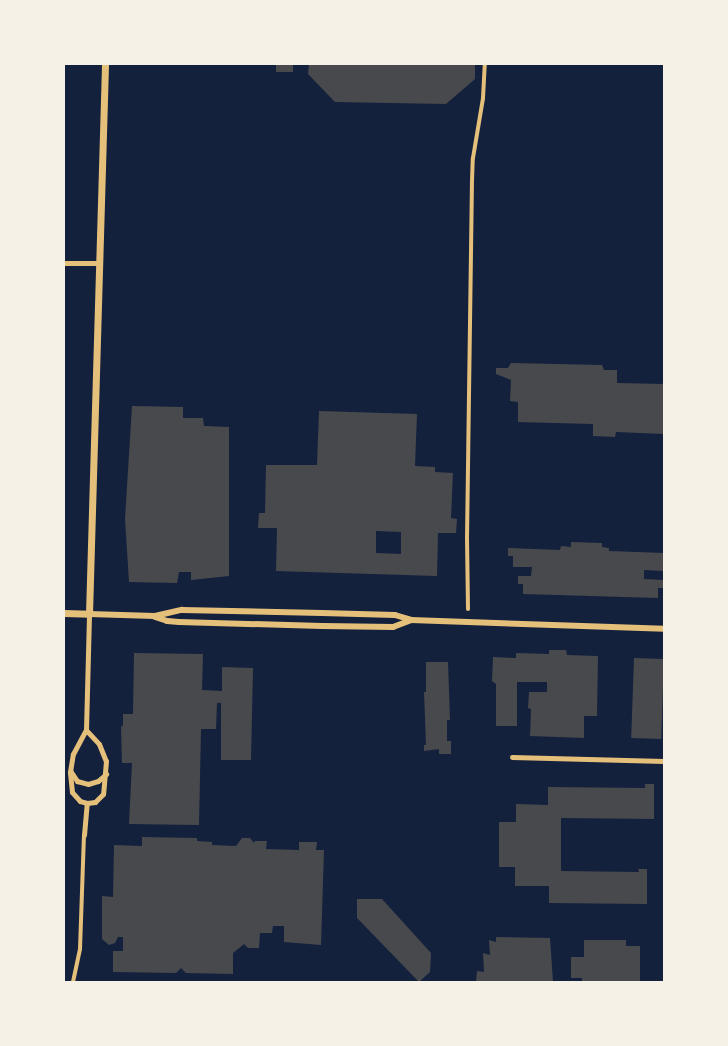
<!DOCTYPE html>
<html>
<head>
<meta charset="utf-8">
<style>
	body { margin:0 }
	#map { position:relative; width:728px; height:1046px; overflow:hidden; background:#14213d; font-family:"Playfair Display",serif }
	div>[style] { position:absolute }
	.building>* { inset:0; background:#48494c; transform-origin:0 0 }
	.pedestrian>* { height:4px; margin:-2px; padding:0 2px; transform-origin:2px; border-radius:2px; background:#e5c07b }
	.minor>* { height:5px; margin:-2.5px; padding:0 2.5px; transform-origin:2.5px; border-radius:2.5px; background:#e5c07b }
	.tertiary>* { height:6px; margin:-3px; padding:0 3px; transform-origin:3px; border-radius:3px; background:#e5c07b }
	.secondary>* { height:7px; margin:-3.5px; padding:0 3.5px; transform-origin:3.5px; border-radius:3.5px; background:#e5c07b }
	span { translate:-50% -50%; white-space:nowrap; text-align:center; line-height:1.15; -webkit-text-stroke:5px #f6f1e7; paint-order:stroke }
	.frame { position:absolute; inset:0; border:65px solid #f6f1e7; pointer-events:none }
</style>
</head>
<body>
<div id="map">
	<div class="building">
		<i style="left:276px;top:64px;width:17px;height:8px"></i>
		<i style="clip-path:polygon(309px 64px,475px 64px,475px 79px,446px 104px,335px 102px,308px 74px)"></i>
		<i style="clip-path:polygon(511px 363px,602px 365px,604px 370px,617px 370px,617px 383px,664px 384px,664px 434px,616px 432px,615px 437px,593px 436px,593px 424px,518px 422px,518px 402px,510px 401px,511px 380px,496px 374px,496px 368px,508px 368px)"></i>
		<i style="clip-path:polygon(132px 406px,183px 407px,183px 418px,203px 418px,204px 426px,229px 427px,229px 576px,191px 580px,191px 572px,179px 572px,177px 583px,129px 582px,125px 519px)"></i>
		<i style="clip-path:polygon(evenodd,319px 411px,417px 414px,415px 466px,435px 467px,435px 472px,453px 473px,451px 518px,457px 519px,456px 533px,438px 533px,437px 576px,276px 571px,277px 528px,258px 528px,259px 513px,265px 513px,266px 465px,317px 465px,319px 411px,376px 531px,401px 532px,401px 554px,376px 553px,376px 531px)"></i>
		<i style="clip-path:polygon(571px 542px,602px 543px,602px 547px,609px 548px,609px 551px,664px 553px,664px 571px,644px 570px,644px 579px,664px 580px,664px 588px,658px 588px,658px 598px,523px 594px,523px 584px,518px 584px,518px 576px,531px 576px,532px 567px,513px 567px,513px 556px,508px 556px,508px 548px,560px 550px,561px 546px,571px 547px)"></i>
		<i style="clip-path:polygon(549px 650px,566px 650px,567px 655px,598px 656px,597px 716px,584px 716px,584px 738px,530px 736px,531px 709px,528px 708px,529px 692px,547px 692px,547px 682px,517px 682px,517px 726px,496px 726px,496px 684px,492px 681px,493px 657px,516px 658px,516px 653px,549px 654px)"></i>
		<i style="clip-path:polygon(134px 653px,203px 654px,202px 690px,222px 691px,222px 667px,253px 668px,251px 760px,221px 760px,221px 703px,217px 703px,216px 729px,201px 729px,199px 825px,129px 824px,132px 763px,122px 763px,121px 727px,123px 725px,123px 714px,133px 714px)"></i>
		<i style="left:634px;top:658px;width:30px;height:80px;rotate:2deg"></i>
		<i style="clip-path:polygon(426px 662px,448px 662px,450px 720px,447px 720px,447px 741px,451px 741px,451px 754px,439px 754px,439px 749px,424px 751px,424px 745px,426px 745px,424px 692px,426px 692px)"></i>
		<i style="clip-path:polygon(645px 784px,654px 784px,654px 819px,561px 818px,561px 871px,639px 872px,638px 869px,647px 869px,647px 904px,549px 903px,549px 886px,515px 886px,515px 867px,499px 867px,499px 822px,516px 822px,516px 804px,548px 805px,548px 787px,645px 788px)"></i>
		<i style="clip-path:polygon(142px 837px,197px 838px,197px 841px,212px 842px,212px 845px,236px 846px,242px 838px,250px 838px,254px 843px,255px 841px,267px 841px,266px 849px,299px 850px,299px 842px,317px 842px,316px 850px,324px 850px,321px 945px,284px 942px,284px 926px,273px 926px,272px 933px,260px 933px,259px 948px,248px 948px,244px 944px,233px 953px,233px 974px,186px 973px,181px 968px,176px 973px,113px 972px,113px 951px,123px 951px,123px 937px,118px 937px,115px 943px,109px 945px,102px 939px,102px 896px,113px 897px,114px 845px,142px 846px)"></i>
		<i style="clip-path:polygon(357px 899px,382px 899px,431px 953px,430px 972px,419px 982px,357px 918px)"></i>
		<i style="clip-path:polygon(496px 937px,550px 938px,553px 982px,476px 982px,477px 971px,484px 972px,483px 953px,490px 955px,489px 940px,496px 942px)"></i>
		<i style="clip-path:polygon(584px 940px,626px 940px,626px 946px,640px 946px,640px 982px,582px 982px,582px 978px,571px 978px,571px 957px,584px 957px)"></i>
	</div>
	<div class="pedestrian">
		<i style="left:468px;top:609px;width:71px;rotate:-90.8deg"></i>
		<i style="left:467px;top:538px;width:357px;rotate:-89.2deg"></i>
		<i style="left:472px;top:181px;width:23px;rotate:-88deg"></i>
		<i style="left:473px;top:158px;width:61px;rotate:-80.5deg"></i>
		<i style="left:483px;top:98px;width:34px;rotate:-87deg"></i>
		<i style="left:73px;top:982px;width:34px;rotate:-78deg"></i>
		<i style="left:80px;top:949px;width:114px;rotate:-88deg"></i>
	</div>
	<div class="minor">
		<i style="left:64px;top:263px;width:35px"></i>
		<i style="left:86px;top:730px;width:19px;rotate:47deg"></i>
		<i style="left:99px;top:744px;width:18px;rotate:68deg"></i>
		<i style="left:106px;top:761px;width:33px;rotate:95deg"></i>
		<i style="left:103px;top:794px;width:11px;rotate:135deg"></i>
		<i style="left:95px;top:802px;width:8px;rotate:173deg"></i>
		<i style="left:87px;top:803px;width:7px;rotate:-164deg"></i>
		<i style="left:80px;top:801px;width:12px;rotate:-132deg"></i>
		<i style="left:72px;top:792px;width:20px;rotate:-96deg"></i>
		<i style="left:70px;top:772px;width:18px;rotate:-81deg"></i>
		<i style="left:73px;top:754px;width:27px;rotate:-62deg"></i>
		<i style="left:86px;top:730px;width:116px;rotate:-88.5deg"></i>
		<i style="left:512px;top:757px;width:152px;rotate:1.5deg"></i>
		<i style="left:71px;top:772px;width:11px;rotate:56deg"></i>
		<i style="left:77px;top:781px;width:11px;rotate:15deg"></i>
		<i style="left:88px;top:784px;width:10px;rotate:-17deg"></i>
		<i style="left:98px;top:781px;width:11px;rotate:-41deg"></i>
		<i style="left:84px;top:835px;width:32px;rotate:-85deg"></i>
	</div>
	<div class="tertiary">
		<i style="left:89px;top:614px;width:66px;rotate:1.7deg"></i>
		<i style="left:155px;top:616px;width:28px;rotate:-13deg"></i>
		<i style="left:182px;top:610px;width:140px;rotate:1.2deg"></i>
		<i style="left:322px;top:613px;width:73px;rotate:1.6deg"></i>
		<i style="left:395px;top:615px;width:17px;rotate:17deg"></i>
		<i style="left:411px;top:620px;width:253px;rotate:2deg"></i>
		<i style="left:155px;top:617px;width:13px;rotate:18deg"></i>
		<i style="left:167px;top:621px;width:12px;rotate:5deg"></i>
		<i style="left:179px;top:622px;width:143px;rotate:1.6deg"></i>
		<i style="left:322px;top:626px;width:71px;rotate:0.8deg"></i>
		<i style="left:393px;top:627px;width:19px;rotate:-21deg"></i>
	</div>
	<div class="secondary">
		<i style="left:64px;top:613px;width:25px;rotate:2deg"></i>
		<i style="left:89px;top:614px;width:550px;rotate:-88.33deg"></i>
	</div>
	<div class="frame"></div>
</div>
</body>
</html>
